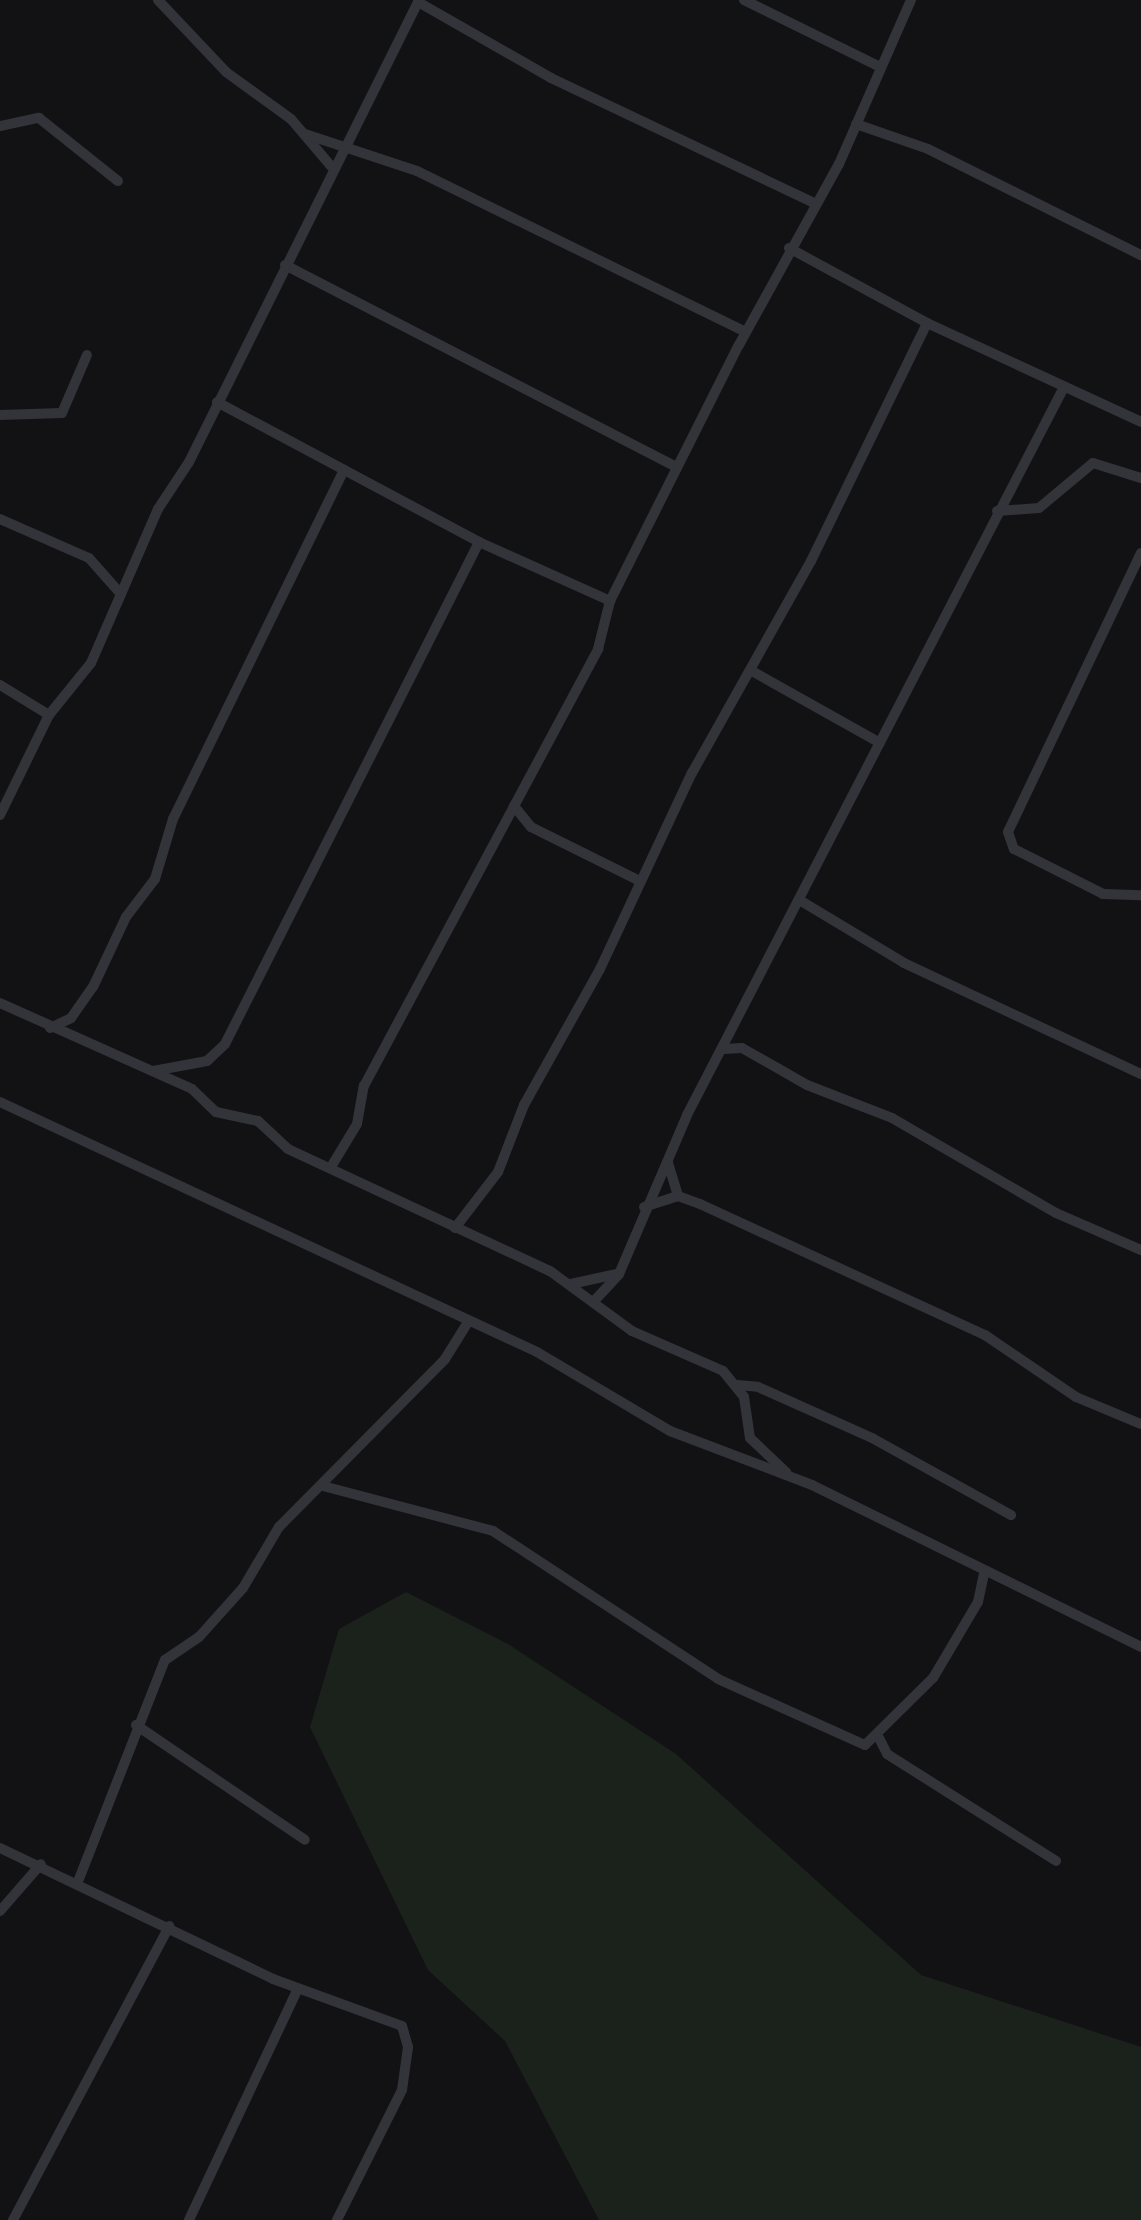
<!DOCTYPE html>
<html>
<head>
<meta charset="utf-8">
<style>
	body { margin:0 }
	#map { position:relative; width:1141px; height:2220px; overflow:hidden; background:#121214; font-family:Lato,sans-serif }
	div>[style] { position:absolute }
	.green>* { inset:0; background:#1a221b }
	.minor>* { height:10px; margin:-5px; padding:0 5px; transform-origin:5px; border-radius:5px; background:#333439 }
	span { translate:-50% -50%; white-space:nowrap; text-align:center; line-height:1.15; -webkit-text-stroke:9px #0d0d0f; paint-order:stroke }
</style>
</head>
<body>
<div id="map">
	<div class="green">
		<i style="clip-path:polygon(406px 1592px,508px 1644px,676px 1754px,921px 1975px,1141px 2047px,1141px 2220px,599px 2220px,505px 2041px,428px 1970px,310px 1727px,339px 1629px)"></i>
	</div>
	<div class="minor">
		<i style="left:158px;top:0;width:99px;rotate:46.6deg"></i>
		<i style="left:226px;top:72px;width:80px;rotate:35.9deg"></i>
		<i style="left:291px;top:119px;width:62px;rotate:49.6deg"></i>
		<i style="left:744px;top:0;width:149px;rotate:26.2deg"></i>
		<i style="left:418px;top:2px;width:153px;rotate:29.7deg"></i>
		<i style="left:551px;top:78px;width:289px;rotate:25.4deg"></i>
		<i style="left:856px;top:124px;width:76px;rotate:19.1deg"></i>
		<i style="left:928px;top:149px;width:238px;rotate:26.5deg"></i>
		<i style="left:0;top:126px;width:40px;rotate:-12deg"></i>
		<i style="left:39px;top:118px;width:101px;rotate:38.6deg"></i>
		<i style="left:305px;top:134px;width:118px;rotate:18.3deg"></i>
		<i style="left:417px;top:171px;width:365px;rotate:26.1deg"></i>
		<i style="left:789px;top:248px;width:157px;rotate:28.5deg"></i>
		<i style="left:927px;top:323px;width:236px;rotate:24.8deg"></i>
		<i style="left:285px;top:265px;width:441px;rotate:27.3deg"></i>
		<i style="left:217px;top:402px;width:297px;rotate:28.1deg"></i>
		<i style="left:479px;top:542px;width:144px;rotate:24.2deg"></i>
		<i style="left:0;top:415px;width:62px;rotate:-1.8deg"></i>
		<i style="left:62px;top:413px;width:63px;rotate:-66.7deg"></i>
		<i style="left:997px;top:511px;width:42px;rotate:-4.1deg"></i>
		<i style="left:1039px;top:508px;width:70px;rotate:-39.8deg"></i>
		<i style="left:1093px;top:463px;width:50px;rotate:17.4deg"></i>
		<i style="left:0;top:519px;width:97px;rotate:23.7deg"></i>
		<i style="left:89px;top:558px;width:47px;rotate:48.5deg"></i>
		<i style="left:1141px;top:553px;width:309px;rotate:115.5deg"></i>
		<i style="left:1008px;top:832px;width:18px;rotate:71deg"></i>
		<i style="left:1014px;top:849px;width:100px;rotate:26.8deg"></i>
		<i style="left:1103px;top:894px;width:38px;rotate:2deg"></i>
		<i style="left:750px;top:670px;width:149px;rotate:29.3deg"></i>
		<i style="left:0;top:685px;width:57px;rotate:31.5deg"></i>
		<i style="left:514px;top:806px;width:27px;rotate:51deg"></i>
		<i style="left:531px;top:827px;width:122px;rotate:26.4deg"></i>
		<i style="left:0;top:815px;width:111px;rotate:-63.9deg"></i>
		<i style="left:49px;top:715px;width:67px;rotate:-51.1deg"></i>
		<i style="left:91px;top:663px;width:168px;rotate:-66.5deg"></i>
		<i style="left:158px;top:509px;width:56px;rotate:-56.6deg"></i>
		<i style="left:189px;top:462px;width:516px;rotate:-63.53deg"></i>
		<i style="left:801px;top:901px;width:120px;rotate:31deg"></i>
		<i style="left:904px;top:963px;width:262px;rotate:25.1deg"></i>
		<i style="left:0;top:1003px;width:210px;rotate:24.1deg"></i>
		<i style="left:192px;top:1089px;width:33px;rotate:44deg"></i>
		<i style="left:216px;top:1112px;width:43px;rotate:12.1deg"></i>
		<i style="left:258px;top:1121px;width:41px;rotate:43deg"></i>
		<i style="left:288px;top:1149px;width:289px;rotate:25deg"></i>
		<i style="left:550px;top:1271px;width:102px;rotate:36.2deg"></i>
		<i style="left:632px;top:1331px;width:99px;rotate:23.7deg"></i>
		<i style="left:723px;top:1371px;width:33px;rotate:51deg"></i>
		<i style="left:744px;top:1397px;width:41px;rotate:81.7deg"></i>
		<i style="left:750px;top:1438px;width:50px;rotate:43.4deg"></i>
		<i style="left:50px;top:1028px;width:23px;rotate:-25deg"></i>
		<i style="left:71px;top:1018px;width:38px;rotate:-55deg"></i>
		<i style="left:93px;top:987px;width:77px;rotate:-64.8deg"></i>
		<i style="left:126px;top:917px;width:48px;rotate:-52.7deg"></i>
		<i style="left:155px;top:879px;width:63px;rotate:-73.3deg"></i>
		<i style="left:173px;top:819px;width:389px;rotate:-63.9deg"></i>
		<i style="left:724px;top:1049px;width:18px;rotate:-3deg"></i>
		<i style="left:742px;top:1048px;width:75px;rotate:29.6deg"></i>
		<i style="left:807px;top:1085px;width:91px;rotate:21.2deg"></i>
		<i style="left:892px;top:1118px;width:190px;rotate:30.1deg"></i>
		<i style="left:1056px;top:1213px;width:93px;rotate:23.5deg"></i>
		<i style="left:153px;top:1071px;width:55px;rotate:-10.5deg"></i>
		<i style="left:207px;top:1061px;width:25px;rotate:-43deg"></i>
		<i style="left:225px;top:1044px;width:563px;rotate:-63.16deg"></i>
		<i style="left:0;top:1102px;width:592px;rotate:24.96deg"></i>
		<i style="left:537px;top:1352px;width:155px;rotate:30.7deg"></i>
		<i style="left:670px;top:1431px;width:152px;rotate:20.8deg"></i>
		<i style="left:812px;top:1485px;width:367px;rotate:26.2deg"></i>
		<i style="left:668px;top:1163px;width:34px;rotate:73deg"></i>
		<i style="left:331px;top:1167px;width:50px;rotate:-58.8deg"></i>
		<i style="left:357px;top:1124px;width:39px;rotate:-80deg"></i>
		<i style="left:364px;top:1086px;width:496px;rotate:-61.8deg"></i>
		<i style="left:598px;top:649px;width:49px;rotate:-76deg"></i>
		<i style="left:610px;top:601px;width:287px;rotate:-63.3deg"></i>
		<i style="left:739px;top:345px;width:207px;rotate:-61.1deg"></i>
		<i style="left:839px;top:164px;width:179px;rotate:-66.3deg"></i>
		<i style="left:644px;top:1207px;width:36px;rotate:-18deg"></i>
		<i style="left:678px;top:1196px;width:23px;rotate:20deg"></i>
		<i style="left:700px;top:1204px;width:314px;rotate:24.7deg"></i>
		<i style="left:985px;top:1335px;width:110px;rotate:34.3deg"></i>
		<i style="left:1076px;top:1397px;width:70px;rotate:22.6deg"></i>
		<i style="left:455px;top:1228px;width:71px;rotate:-52.5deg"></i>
		<i style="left:498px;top:1172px;width:72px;rotate:-68.8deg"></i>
		<i style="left:524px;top:1105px;width:156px;rotate:-60.8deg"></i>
		<i style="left:600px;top:969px;width:217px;rotate:-64.9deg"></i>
		<i style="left:692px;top:773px;width:243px;rotate:-60.7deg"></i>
		<i style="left:811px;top:561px;width:265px;rotate:-64deg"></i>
		<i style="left:571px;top:1284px;width:46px;rotate:-12.5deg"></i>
		<i style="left:596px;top:1299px;width:34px;rotate:-47deg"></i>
		<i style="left:619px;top:1274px;width:173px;rotate:-66.8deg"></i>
		<i style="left:687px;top:1115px;width:820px;rotate:-62.62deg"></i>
		<i style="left:737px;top:1385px;width:21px;rotate:5deg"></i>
		<i style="left:758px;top:1387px;width:125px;rotate:24.1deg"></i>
		<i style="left:872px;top:1438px;width:159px;rotate:29deg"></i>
		<i style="left:323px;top:1486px;width:176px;rotate:14.8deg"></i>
		<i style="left:493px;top:1531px;width:269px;rotate:33.3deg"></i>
		<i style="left:718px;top:1679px;width:161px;rotate:24.2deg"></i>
		<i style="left:865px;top:1745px;width:95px;rotate:-44.6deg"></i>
		<i style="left:933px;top:1678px;width:88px;rotate:-59.4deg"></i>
		<i style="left:978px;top:1602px;width:30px;rotate:-78deg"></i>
		<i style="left:136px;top:1725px;width:204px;rotate:34.2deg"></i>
		<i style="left:879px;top:1738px;width:18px;rotate:63deg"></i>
		<i style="left:887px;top:1754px;width:200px;rotate:32.3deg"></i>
		<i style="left:0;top:1848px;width:303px;rotate:25.6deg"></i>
		<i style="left:273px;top:1979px;width:137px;rotate:20deg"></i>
		<i style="left:402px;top:2026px;width:22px;rotate:74deg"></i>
		<i style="left:408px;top:2047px;width:43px;rotate:97.9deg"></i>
		<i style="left:402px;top:2090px;width:145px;rotate:116.6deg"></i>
		<i style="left:79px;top:1879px;width:235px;rotate:-68.6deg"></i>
		<i style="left:165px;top:1660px;width:41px;rotate:-34.1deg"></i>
		<i style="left:199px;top:1637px;width:66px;rotate:-48.1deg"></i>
		<i style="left:243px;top:1588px;width:71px;rotate:-59.5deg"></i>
		<i style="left:279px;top:1527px;width:236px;rotate:-45.3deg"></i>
		<i style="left:445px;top:1359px;width:44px;rotate:-58.1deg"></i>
		<i style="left:0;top:1911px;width:62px;rotate:-48.9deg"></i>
		<i style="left:13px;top:2220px;width:333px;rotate:-62deg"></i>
		<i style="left:189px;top:2220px;width:256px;rotate:-64.8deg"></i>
	</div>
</div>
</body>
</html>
